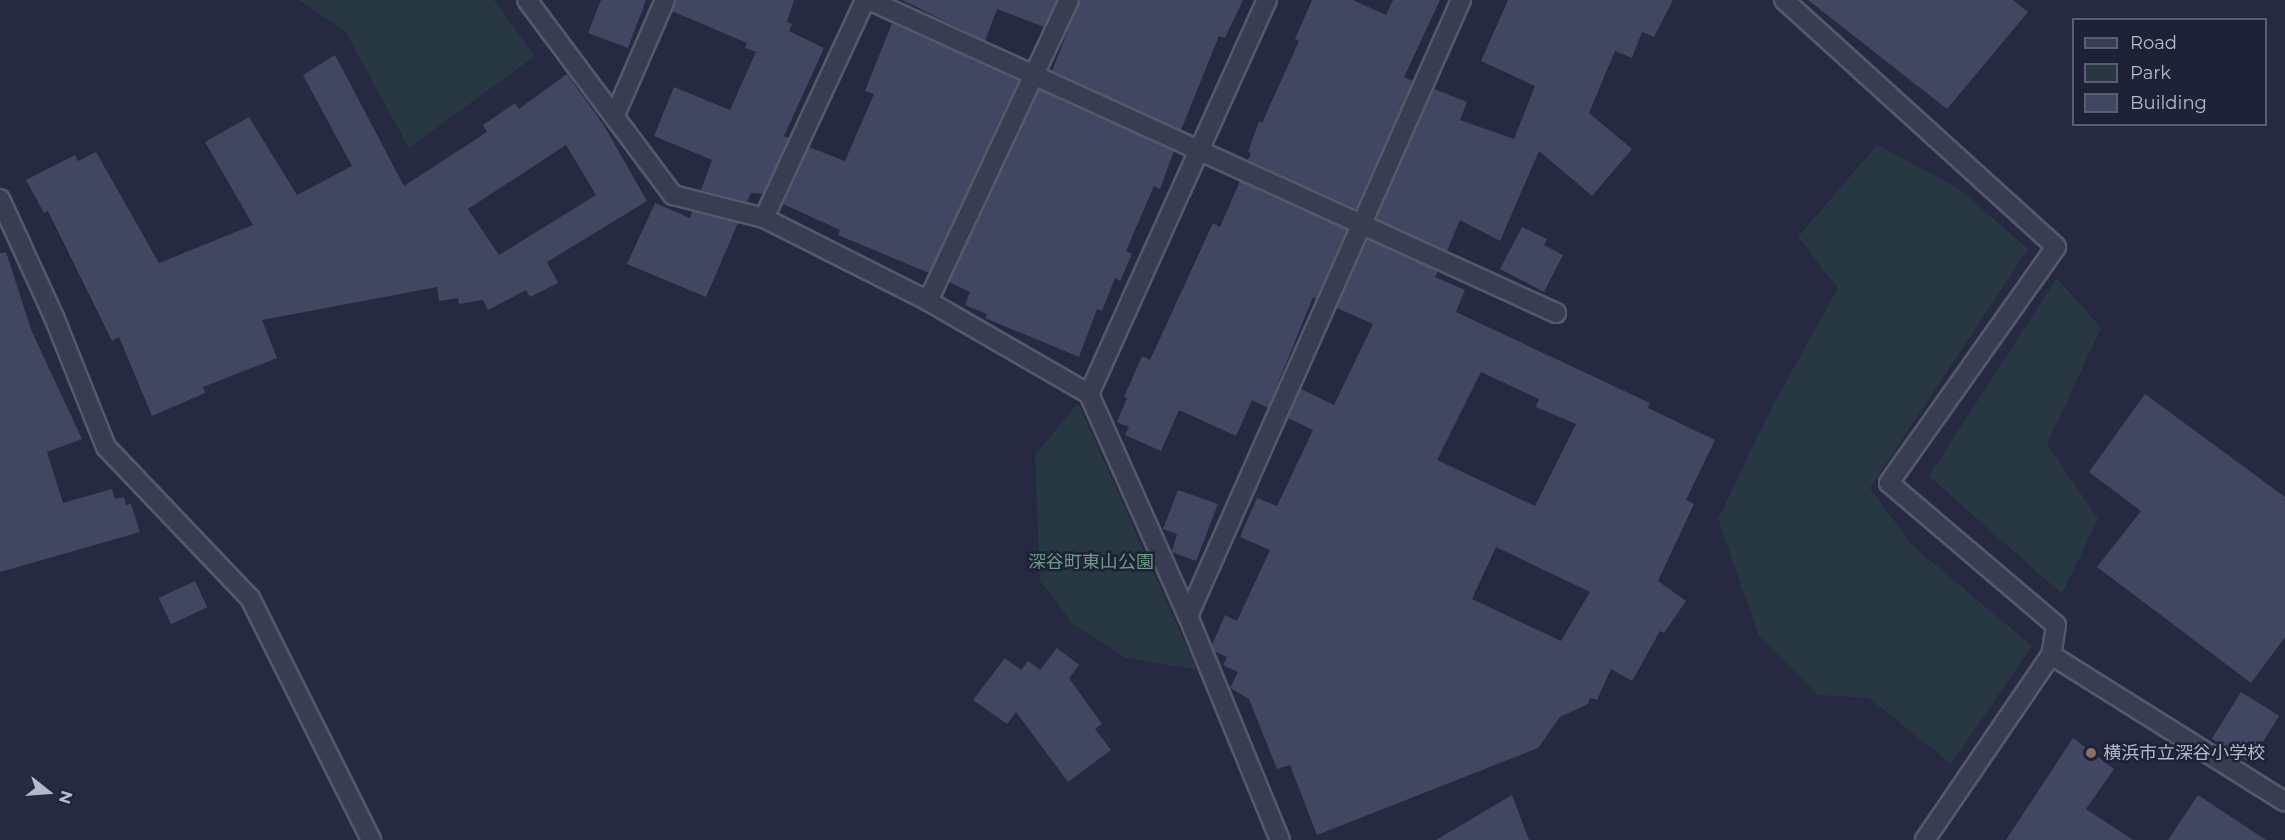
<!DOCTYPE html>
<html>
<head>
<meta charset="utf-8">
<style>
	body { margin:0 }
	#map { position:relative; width:2285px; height:840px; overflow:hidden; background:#252a41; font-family:Montserrat,"Noto Sans JP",sans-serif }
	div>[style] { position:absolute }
	.green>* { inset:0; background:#273842 }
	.building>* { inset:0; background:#414761; transform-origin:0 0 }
	.roads { filter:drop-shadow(2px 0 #54586b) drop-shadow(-2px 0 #54586b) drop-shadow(0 2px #54586b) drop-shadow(0 -2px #54586b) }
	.minor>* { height:18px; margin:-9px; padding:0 9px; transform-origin:9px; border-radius:9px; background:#393d51 }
	.dots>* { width:16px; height:16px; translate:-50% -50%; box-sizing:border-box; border:3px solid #1e2236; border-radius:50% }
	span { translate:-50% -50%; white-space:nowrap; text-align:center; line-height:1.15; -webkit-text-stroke:5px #1e2236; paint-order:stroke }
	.park-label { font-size:18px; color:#6c9c84 }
	.poi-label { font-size:18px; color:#b6b9cb }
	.left { translate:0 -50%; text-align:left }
	.legend { position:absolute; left:2072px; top:18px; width:195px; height:108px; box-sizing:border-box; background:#1e2236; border:2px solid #5b5e72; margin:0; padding:8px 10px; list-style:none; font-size:18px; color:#b6b9cb }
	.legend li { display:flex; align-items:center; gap:12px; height:30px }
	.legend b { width:30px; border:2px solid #5b5e72 }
	.north { position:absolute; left:18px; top:762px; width:60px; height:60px; -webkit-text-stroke:4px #1e2236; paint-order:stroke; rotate:107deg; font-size:16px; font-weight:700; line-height:24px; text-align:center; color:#b6b9cb }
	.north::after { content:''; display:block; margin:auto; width:21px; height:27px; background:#b6b9cb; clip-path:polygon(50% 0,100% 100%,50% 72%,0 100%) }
</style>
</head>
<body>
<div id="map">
	<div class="green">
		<i style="clip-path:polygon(299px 0,494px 0,535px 56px,409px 148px,345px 31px)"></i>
		<i style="clip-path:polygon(1877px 145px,1958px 188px,2028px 249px,1870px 488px,1913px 546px,2032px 646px,1951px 764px,1869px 698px,1818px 695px,1759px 636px,1718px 519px,1771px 409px,1838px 288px,1798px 237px)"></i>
		<i style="clip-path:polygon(2057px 278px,2101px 328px,2047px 444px,2098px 519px,2062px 594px,1929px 476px)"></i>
		<i style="clip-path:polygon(1078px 403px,1197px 670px,1126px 658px,1072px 623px,1040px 581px,1035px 455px)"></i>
	</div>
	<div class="building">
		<i style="clip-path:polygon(601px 0,653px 0,646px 0,628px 48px,588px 33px)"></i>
		<i style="clip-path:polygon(676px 0,794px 0,787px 22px,792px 24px,789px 31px,824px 48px,784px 136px,789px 138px,763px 194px,751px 193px,747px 202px,701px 190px,712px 160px,654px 136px,674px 87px,730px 110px,756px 52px,745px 48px,747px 43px,672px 11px)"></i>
		<i style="clip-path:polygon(902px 0,1057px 0,1044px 27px,997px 9px,985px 41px)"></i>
		<i style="clip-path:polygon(1080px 0,1243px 0,1225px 38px,1219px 36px,1181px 130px,1052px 71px)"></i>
		<i style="clip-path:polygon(1312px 0,1353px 0,1386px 15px,1393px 0,1440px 0,1404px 77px,1413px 81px,1356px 209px,1248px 160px,1251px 153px,1248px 152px,1259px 121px,1262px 123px,1299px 41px,1295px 39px)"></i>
		<i style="clip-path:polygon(1508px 0,1673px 0,1654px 37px,1642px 32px,1632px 58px,1615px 51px,1589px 113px,1632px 149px,1592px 196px,1539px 151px,1500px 241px,1460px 220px,1447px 251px,1376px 219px,1434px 89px,1467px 102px,1460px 120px,1514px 139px,1535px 86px,1481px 61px)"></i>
		<i style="clip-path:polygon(1808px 0,2013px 0,2028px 12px,1947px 109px)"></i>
		<i style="clip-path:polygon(892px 23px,1019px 81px,929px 273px,838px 235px,840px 230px,783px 204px,809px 147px,845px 161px,874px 94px,865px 91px)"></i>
		<i style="clip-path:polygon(evenodd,335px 55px,404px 186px,487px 132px,483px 125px,515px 103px,519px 109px,567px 74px,603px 124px,647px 201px,547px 262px,558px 283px,530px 297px,526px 290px,488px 310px,483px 300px,459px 304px,458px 298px,439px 301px,437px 287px,262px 320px,277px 358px,203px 387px,205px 393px,152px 416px,119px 337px,112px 341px,48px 211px,44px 213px,26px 180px,75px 155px,78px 161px,96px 152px,159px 263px,253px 225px,205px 142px,249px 117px,297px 195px,352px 166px,303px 75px,335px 55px,566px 145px,596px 195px,499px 255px,468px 209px,566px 145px)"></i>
		<i style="clip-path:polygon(1039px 90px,1174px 151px,1160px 189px,1154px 186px,1126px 251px,1132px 254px,1120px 281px,1115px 278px,1102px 311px,1097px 309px,1079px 357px,985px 318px,987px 314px,965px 305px,970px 292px,949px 282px)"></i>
		<i style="clip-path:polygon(1240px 181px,1347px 230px,1316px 299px,1313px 297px,1268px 408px,1252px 400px,1236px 436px,1179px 410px,1161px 451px,1125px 435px,1129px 427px,1117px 422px,1127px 398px,1124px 397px,1142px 356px,1150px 360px,1213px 223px,1220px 227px)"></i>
		<i style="clip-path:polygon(655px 203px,690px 218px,692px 211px,738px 223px,706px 297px,627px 264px)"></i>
		<i style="clip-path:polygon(1522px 227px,1547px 239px,1544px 245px,1563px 255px,1544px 292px,1500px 269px)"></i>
		<i style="clip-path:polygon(evenodd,1367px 239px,1438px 271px,1435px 277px,1465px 290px,1456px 312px,1650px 403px,1648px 408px,1715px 440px,1686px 500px,1694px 504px,1658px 581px,1686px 601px,1664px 633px,1660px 631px,1632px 681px,1611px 669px,1597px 700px,1590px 698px,1588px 704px,1560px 717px,1538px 748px,1317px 835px,1290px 765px,1277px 769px,1249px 699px,1230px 688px,1238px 672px,1223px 665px,1227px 657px,1214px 651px,1212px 645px,1225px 615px,1237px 621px,1270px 550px,1240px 537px,1257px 498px,1277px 506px,1313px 430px,1288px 418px,1301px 389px,1334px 405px,1373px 324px,1337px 308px,1367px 239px,1481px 372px,1539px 399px,1536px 407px,1576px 424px,1535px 506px,1437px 460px,1481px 372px,1367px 239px,1496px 547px,1590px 592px,1561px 641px,1472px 599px,1496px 547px)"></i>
		<i style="clip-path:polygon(6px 252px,32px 332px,82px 439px,47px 452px,63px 503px,112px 489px,115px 499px,124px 497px,126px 505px,131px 504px,140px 532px,0 572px,0 253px)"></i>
		<i style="clip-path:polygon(2145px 394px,2285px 497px,2285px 637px,2251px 683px,2097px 567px,2141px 511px,2089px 472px)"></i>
		<i style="clip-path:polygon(1178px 490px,1218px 504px,1196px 561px,1172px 552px,1177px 534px,1163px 529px)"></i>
		<i style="left:195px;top:581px;width:29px;height:40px;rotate:65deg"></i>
		<i style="clip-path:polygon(1057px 648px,1079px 665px,1069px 678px,1102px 724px,1095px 729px,1111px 750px,1068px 782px,1016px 712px,1007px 724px,973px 700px,1005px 658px,1021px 670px,1028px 661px,1040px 670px)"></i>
		<i style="left:2241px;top:692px;width:45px;height:55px;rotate:32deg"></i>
		<i style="clip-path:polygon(2073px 738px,2114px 769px,2086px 809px,2133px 840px,2006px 840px)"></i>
		<i style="clip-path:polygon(1512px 795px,1529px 840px,1436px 840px)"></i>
		<i style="clip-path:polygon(2198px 795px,2266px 840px,2168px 840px)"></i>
	</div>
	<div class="roads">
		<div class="minor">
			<i style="left:527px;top:0;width:244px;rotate:53.2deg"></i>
			<i style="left:673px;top:195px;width:94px;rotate:14.2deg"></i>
			<i style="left:764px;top:218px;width:184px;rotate:26.8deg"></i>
			<i style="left:928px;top:301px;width:186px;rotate:30deg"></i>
			<i style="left:1089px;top:394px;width:243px;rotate:66deg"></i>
			<i style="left:1188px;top:616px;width:242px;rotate:67.7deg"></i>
			<i style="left:869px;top:0;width:755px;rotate:24.49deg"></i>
			<i style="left:1784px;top:0;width:367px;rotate:42.2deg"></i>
			<i style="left:2056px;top:247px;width:289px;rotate:125.3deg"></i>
			<i style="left:1889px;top:483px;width:219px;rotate:40.4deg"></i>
			<i style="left:2056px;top:625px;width:30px;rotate:99deg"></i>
			<i style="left:2051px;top:655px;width:224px;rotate:124.3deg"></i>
			<i style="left:615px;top:115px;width:125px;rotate:-66.5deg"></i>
			<i style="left:0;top:199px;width:130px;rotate:65.4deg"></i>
			<i style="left:54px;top:317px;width:140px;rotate:68.2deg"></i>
			<i style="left:106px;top:447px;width:209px;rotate:46.4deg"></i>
			<i style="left:250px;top:598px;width:271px;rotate:63.4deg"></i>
			<i style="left:764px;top:218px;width:240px;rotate:-65.1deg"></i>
			<i style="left:928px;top:301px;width:332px;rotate:-64.9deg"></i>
			<i style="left:1089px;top:394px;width:432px;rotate:-65.7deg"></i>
			<i style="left:1188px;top:616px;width:674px;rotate:-66.1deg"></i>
			<i style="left:2051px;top:655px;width:276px;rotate:32.1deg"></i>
		</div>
	</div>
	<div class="dots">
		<i style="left:2091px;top:753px;background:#8d6e63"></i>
	</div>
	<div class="park-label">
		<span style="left:1091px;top:562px">深谷町東山公園</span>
	</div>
	<div class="poi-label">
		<span class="left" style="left:2103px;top:753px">横浜市立深谷小学校</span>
	</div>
	<ul class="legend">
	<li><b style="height:8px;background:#393d51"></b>Road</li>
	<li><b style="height:16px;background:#273842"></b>Park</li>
	<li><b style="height:16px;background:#414761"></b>Building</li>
	</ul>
	<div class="north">N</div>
</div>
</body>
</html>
